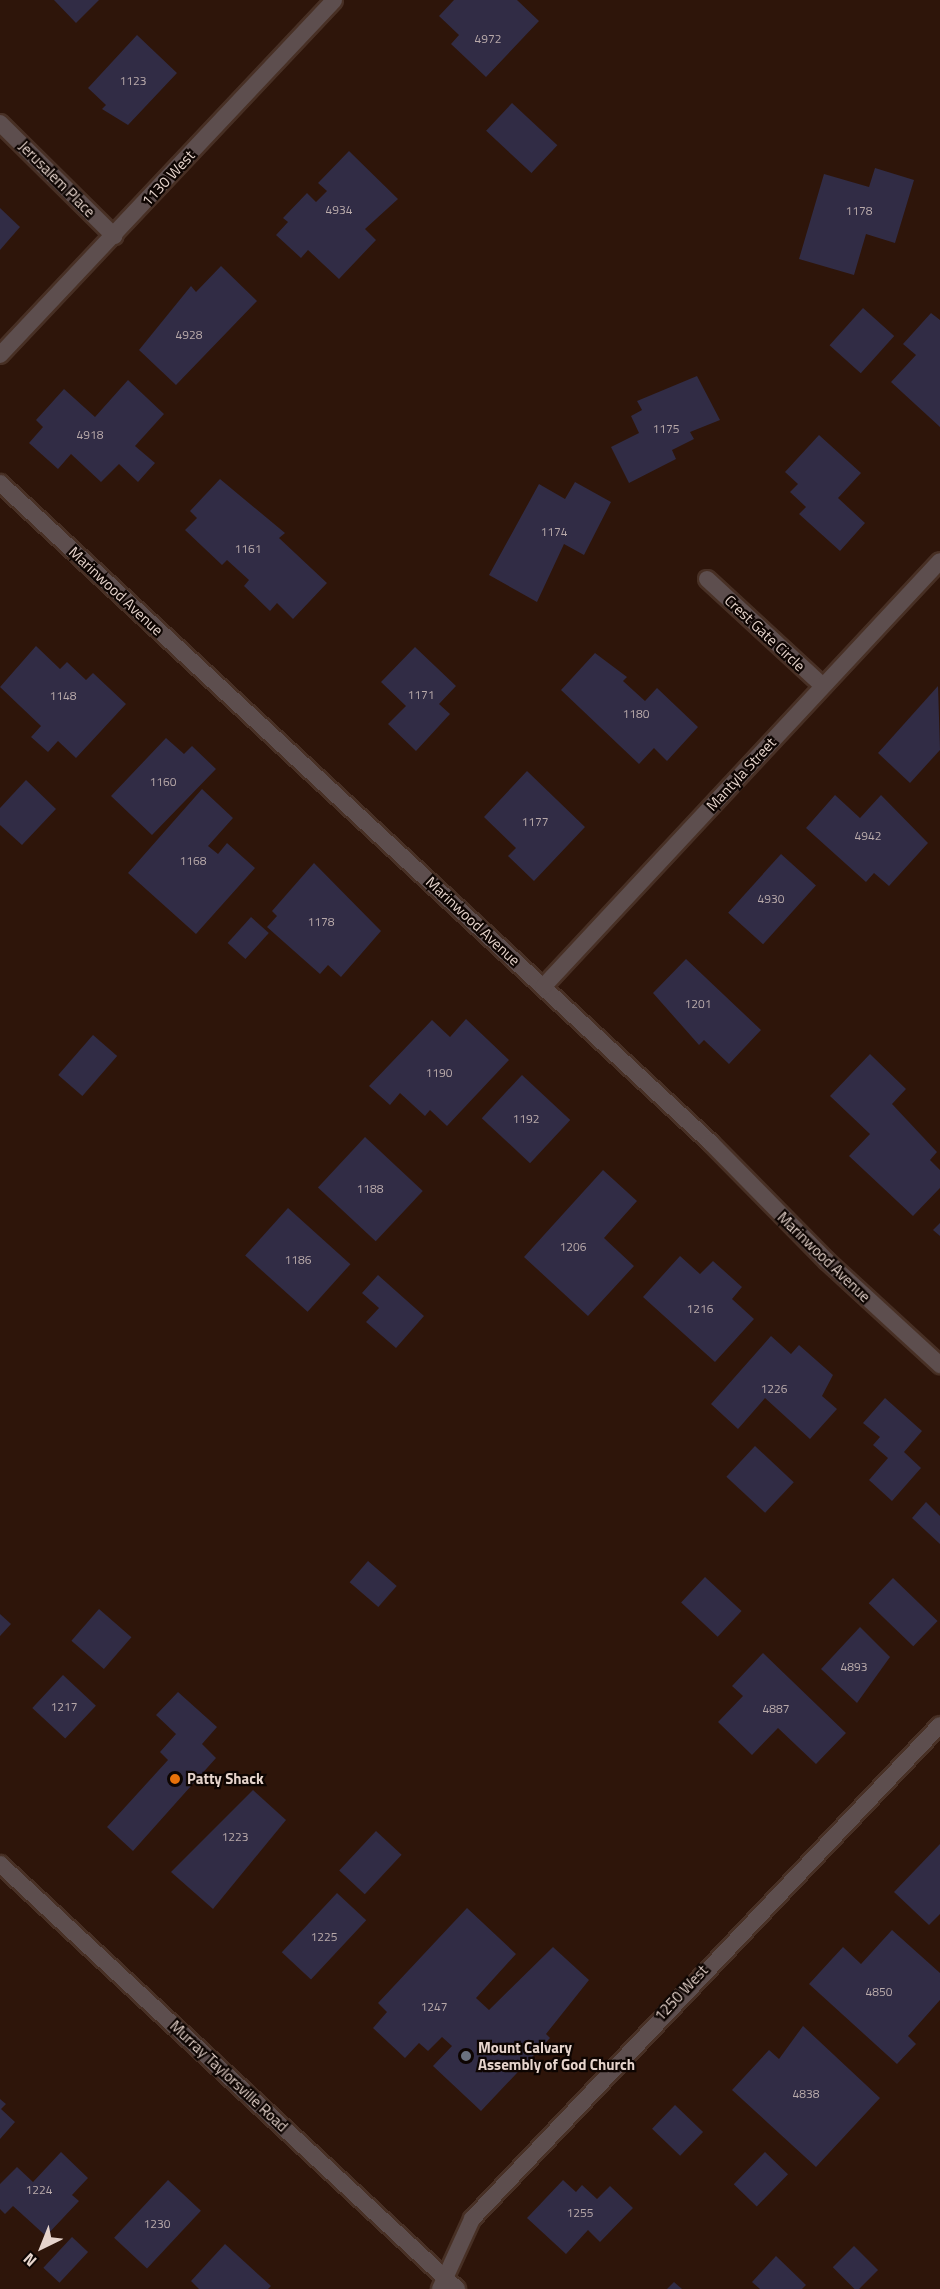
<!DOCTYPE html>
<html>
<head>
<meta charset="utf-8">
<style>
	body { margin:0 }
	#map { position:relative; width:940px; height:2289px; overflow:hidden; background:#2e150a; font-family:"Titillium Web",sans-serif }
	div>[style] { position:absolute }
	.building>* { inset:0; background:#312c45; transform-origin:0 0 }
	.roads { filter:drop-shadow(2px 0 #483025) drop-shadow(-2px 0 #483025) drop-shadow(0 2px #483025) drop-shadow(0 -2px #483025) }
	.minor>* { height:16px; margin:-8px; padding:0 8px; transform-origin:8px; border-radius:8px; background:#5d4e4e }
	.tertiary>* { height:16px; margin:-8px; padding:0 8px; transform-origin:8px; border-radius:8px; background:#5d4e4e }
	.dots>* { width:16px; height:16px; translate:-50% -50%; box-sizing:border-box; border:3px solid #0e0502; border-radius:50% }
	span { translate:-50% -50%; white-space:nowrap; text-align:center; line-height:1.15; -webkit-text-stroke:4.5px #0e0502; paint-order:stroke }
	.number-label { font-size:12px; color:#b9aaaa }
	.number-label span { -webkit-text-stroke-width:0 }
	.street-label { font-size:15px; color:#e6d4cc }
	.poi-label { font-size:15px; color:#e6d4cc; font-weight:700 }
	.left { translate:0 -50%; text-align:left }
	.north { position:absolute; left:12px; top:2217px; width:60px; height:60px; -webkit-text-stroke:4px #0e0502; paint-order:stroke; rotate:223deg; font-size:16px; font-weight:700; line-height:24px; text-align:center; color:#e6d4cc }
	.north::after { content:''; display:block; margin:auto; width:21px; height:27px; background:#e6d4cc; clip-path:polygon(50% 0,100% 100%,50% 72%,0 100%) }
</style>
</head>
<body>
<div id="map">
	<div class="building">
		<i style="clip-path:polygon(54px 0,99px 0,76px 23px)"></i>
		<i style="clip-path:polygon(454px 0,517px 0,539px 21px,486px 77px,451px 44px,459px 35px,439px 16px)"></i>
		<i style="clip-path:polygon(137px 35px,177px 73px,128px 125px,102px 109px,106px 105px,88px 88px)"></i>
		<i style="left:512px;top:103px;width:62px;height:38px;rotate:43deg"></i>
		<i style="clip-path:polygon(349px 151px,398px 199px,365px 229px,376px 240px,339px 279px,308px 250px,301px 258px,276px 235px,288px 222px,283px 218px,307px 193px,316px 202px,327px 191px,318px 183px)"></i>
		<i style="clip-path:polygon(875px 168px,914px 180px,895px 243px,866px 234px,854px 275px,799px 259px,824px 174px,869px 187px)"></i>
		<i style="clip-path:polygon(0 208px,20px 227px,0 250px)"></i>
		<i style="clip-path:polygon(221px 266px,257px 301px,176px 385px,139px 350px,191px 286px,196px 292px)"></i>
		<i style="left:863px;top:308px;width:42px;height:50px;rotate:42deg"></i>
		<i style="clip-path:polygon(931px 313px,940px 320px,940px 427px,891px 382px,916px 355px,903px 344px)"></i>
		<i style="clip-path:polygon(697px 376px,720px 420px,690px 432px,694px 439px,672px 450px,676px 459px,629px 483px,611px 447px,639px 433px,631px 416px,642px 410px,637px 401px)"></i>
		<i style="clip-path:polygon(128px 380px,164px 414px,135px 446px,155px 463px,138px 482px,119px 464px,101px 482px,71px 454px,58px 469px,29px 443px,43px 427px,36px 420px,64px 389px,95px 417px)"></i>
		<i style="clip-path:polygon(819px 435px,861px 473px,838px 498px,865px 523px,840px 551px,799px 514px,806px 507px,790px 492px,798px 484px,785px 472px)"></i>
		<i style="clip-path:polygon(220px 479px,285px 533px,279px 538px,327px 583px,293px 619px,277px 603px,270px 611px,244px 586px,249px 580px,227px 560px,222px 565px,185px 530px,197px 518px,190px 511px)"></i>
		<i style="clip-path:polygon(575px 482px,611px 502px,584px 555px,564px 544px,537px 602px,489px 575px,539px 484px,565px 499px)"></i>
		<i style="clip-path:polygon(36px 646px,60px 669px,67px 662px,86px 680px,93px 673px,126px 704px,76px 758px,58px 741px,48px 752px,31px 737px,41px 726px,0 687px)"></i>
		<i style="clip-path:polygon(415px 647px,456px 686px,439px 704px,450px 714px,416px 751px,388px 724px,406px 706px,381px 682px)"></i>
		<i style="clip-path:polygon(595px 653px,627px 677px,623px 681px,645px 701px,657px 688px,698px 727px,667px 761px,654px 748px,639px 764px,561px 690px)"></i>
		<i style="clip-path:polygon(938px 686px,940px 750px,910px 783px,878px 753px)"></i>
		<i style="clip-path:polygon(166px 738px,184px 754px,192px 746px,216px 769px,152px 835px,111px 796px)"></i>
		<i style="clip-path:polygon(527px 771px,585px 827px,534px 881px,508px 856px,516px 848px,484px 817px)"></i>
		<i style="clip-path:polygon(26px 780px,56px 809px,22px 845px,0 825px,0 808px)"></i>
		<i style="clip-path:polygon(202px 789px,233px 818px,208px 846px,218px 854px,227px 843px,255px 868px,196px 934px,128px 873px)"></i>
		<i style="clip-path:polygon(835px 795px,860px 818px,881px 795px,928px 843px,889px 886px,874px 873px,866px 882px,806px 828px)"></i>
		<i style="left:781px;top:854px;width:47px;height:79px;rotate:42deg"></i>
		<i style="clip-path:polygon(314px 863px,381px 931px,341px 977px,328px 965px,320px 974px,267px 927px,277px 916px,272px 911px)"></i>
		<i style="left:251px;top:917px;width:24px;height:35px;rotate:42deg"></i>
		<i style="clip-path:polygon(686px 959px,761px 1030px,729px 1064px,704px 1040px,699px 1045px,653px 993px)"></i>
		<i style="clip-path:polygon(466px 1019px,509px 1060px,447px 1126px,430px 1110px,425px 1116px,400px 1093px,390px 1105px,369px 1086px,432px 1020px,450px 1037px)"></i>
		<i style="left:93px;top:1035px;width:32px;height:53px;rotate:41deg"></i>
		<i style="clip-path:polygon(870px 1054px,906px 1089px,892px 1104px,937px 1152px,930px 1160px,940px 1170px,940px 1188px,913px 1216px,849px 1156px,870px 1134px,830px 1096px)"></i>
		<i style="left:522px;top:1075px;width:66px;height:59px;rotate:43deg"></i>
		<i style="left:365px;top:1137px;width:79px;height:69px;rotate:43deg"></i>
		<i style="clip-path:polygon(603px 1170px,637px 1201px,604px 1238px,634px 1266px,588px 1316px,524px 1257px)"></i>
		<i style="left:288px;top:1208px;width:84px;height:64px;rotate:42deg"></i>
		<i style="clip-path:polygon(940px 1223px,940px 1236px,933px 1230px)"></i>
		<i style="clip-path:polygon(680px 1256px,700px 1274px,713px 1261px,742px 1287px,732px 1299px,754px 1319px,715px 1362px,643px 1297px)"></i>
		<i style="clip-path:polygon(378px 1275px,424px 1316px,396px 1348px,366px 1322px,379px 1308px,362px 1293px)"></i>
		<i style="clip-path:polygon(771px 1336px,791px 1354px,799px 1345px,833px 1375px,822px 1396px,837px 1409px,810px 1439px,765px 1398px,738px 1429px,711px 1404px)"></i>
		<i style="clip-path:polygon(885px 1398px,922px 1431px,904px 1452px,921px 1468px,892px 1501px,869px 1480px,888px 1458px,873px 1445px,880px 1437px,863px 1423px)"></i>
		<i style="left:755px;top:1446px;width:53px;height:42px;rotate:43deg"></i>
		<i style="clip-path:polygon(926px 1502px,940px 1516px,940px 1544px,912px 1518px)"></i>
		<i style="left:368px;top:1561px;width:38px;height:28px;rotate:41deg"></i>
		<i style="left:705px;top:1577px;width:50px;height:35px;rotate:43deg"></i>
		<i style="left:893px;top:1578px;width:62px;height:35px;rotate:44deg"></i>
		<i style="left:99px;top:1609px;width:43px;height:42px;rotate:41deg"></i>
		<i style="clip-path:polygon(0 1614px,11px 1624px,0 1636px)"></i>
		<i style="clip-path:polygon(860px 1627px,890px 1657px,857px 1703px,821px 1669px)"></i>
		<i style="clip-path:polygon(763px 1653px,846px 1733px,816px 1764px,778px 1728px,752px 1755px,718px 1722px,743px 1696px,732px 1686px)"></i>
		<i style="left:63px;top:1675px;width:45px;height:45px;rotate:43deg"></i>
		<i style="clip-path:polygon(178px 1692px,217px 1727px,202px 1744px,216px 1758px,133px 1851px,107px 1827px,168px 1760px,160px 1752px,176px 1734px,156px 1715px)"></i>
		<i style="clip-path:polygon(253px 1790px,286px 1820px,213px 1909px,171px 1872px)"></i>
		<i style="left:376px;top:1831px;width:35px;height:54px;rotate:43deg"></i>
		<i style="clip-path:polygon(940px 1844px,940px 1914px,929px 1925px,894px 1892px)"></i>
		<i style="left:337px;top:1893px;width:40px;height:81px;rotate:43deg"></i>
		<i style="clip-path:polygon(467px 1908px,516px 1954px,476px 1998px,489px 2010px,553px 1947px,589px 1980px,546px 2034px,550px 2038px,481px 2111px,433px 2066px,452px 2046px,442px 2037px,428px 2051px,419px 2043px,405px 2058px,373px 2028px,387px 2012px,378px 2003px)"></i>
		<i style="clip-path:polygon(892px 1930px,940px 1973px,940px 2000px,908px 2036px,916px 2044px,897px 2064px,809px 1984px,843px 1947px,861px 1964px)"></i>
		<i style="clip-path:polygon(803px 2026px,880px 2098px,816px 2167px,732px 2090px,769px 2050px,779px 2059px)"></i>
		<i style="clip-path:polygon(0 2099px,6px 2104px,1px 2109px,15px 2122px,0 2139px)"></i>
		<i style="left:675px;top:2105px;width:39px;height:33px;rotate:44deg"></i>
		<i style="clip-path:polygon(61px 2152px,88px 2178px,72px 2195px,79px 2201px,46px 2236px,13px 2206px,5px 2214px,0 2209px,0 2184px,17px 2167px,33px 2182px)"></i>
		<i style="left:765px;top:2152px;width:32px;height:45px;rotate:44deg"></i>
		<i style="left:168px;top:2180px;width:45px;height:79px;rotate:43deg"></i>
		<i style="clip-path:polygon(563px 2180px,576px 2192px,582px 2185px,597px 2199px,610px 2186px,633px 2208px,600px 2242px,588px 2230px,566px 2254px,527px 2218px)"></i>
		<i style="left:72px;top:2237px;width:22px;height:42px;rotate:43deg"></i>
		<i style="clip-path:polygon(225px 2244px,271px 2286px,268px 2289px,199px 2289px,191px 2281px)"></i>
		<i style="left:854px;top:2246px;width:34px;height:30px;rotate:45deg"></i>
		<i style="clip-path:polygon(776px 2256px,806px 2285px,802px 2289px,760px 2289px,752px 2282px)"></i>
		<i style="clip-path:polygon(674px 2282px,682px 2289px,667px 2289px)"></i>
	</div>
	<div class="roads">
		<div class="minor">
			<i style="left:0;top:123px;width:161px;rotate:44.7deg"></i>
			<i style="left:0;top:355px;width:487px;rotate:-46.7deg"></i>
			<i style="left:0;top:483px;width:970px;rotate:42.87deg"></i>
			<i style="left:711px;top:1143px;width:165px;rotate:45.5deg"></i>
			<i style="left:827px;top:1261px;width:154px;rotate:42.6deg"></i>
			<i style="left:707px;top:579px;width:158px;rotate:42.7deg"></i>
			<i style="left:543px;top:987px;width:582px;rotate:-47.02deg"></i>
			<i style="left:440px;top:2289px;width:77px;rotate:-65.4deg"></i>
			<i style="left:472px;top:2219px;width:680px;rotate:-46.55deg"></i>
		</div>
		<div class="tertiary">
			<i style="left:0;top:1864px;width:624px;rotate:42.92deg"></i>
		</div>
	</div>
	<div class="dots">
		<i style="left:175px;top:1779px;background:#e8710a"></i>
		<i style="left:466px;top:2056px;background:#6b7280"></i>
	</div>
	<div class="number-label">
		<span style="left:488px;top:39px">4972</span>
		<span style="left:133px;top:81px">1123</span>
		<span style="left:339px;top:210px">4934</span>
		<span style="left:859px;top:211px">1178</span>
		<span style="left:189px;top:335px">4928</span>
		<span style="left:666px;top:429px">1175</span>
		<span style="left:90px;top:435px">4918</span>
		<span style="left:554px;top:532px">1174</span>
		<span style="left:248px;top:549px">1161</span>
		<span style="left:421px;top:695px">1171</span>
		<span style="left:63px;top:696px">1148</span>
		<span style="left:636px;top:714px">1180</span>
		<span style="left:163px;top:782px">1160</span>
		<span style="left:535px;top:822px">1177</span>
		<span style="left:868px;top:836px">4942</span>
		<span style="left:193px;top:861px">1168</span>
		<span style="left:771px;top:899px">4930</span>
		<span style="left:321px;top:922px">1178</span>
		<span style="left:698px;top:1004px">1201</span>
		<span style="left:439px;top:1073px">1190</span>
		<span style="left:526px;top:1119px">1192</span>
		<span style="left:370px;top:1189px">1188</span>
		<span style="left:573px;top:1247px">1206</span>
		<span style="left:298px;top:1260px">1186</span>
		<span style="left:700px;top:1309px">1216</span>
		<span style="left:774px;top:1389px">1226</span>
		<span style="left:854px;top:1667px">4893</span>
		<span style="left:64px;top:1707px">1217</span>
		<span style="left:776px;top:1709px">4887</span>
		<span style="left:235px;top:1837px">1223</span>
		<span style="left:324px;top:1937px">1225</span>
		<span style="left:879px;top:1992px">4850</span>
		<span style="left:434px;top:2007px">1247</span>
		<span style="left:806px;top:2094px">4838</span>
		<span style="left:39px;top:2190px">1224</span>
		<span style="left:580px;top:2213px">1255</span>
		<span style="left:157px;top:2224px">1230</span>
	</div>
	<div class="street-label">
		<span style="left:168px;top:178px;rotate:-47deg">1130 West</span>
		<span style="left:57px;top:179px;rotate:45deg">Jerusalem Place</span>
		<span style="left:116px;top:591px;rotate:43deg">Marinwood Avenue</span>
		<span style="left:765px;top:633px;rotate:43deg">Crest Gate Circle</span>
		<span style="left:741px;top:774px;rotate:-47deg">Mantyla Street</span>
		<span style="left:473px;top:921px;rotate:43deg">Marinwood Avenue</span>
		<span style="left:824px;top:1257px;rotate:44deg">Marinwood Avenue</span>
		<span style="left:681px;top:1993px;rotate:-47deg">1250 West</span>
		<span style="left:229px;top:2076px;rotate:43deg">Murray Taylorsville Road</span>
	</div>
	<div class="poi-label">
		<span class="left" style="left:187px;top:1779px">Patty Shack</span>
		<span class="left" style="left:478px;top:2056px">Mount Calvary<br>Assembly of God Church</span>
	</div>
	<div class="north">N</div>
</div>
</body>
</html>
